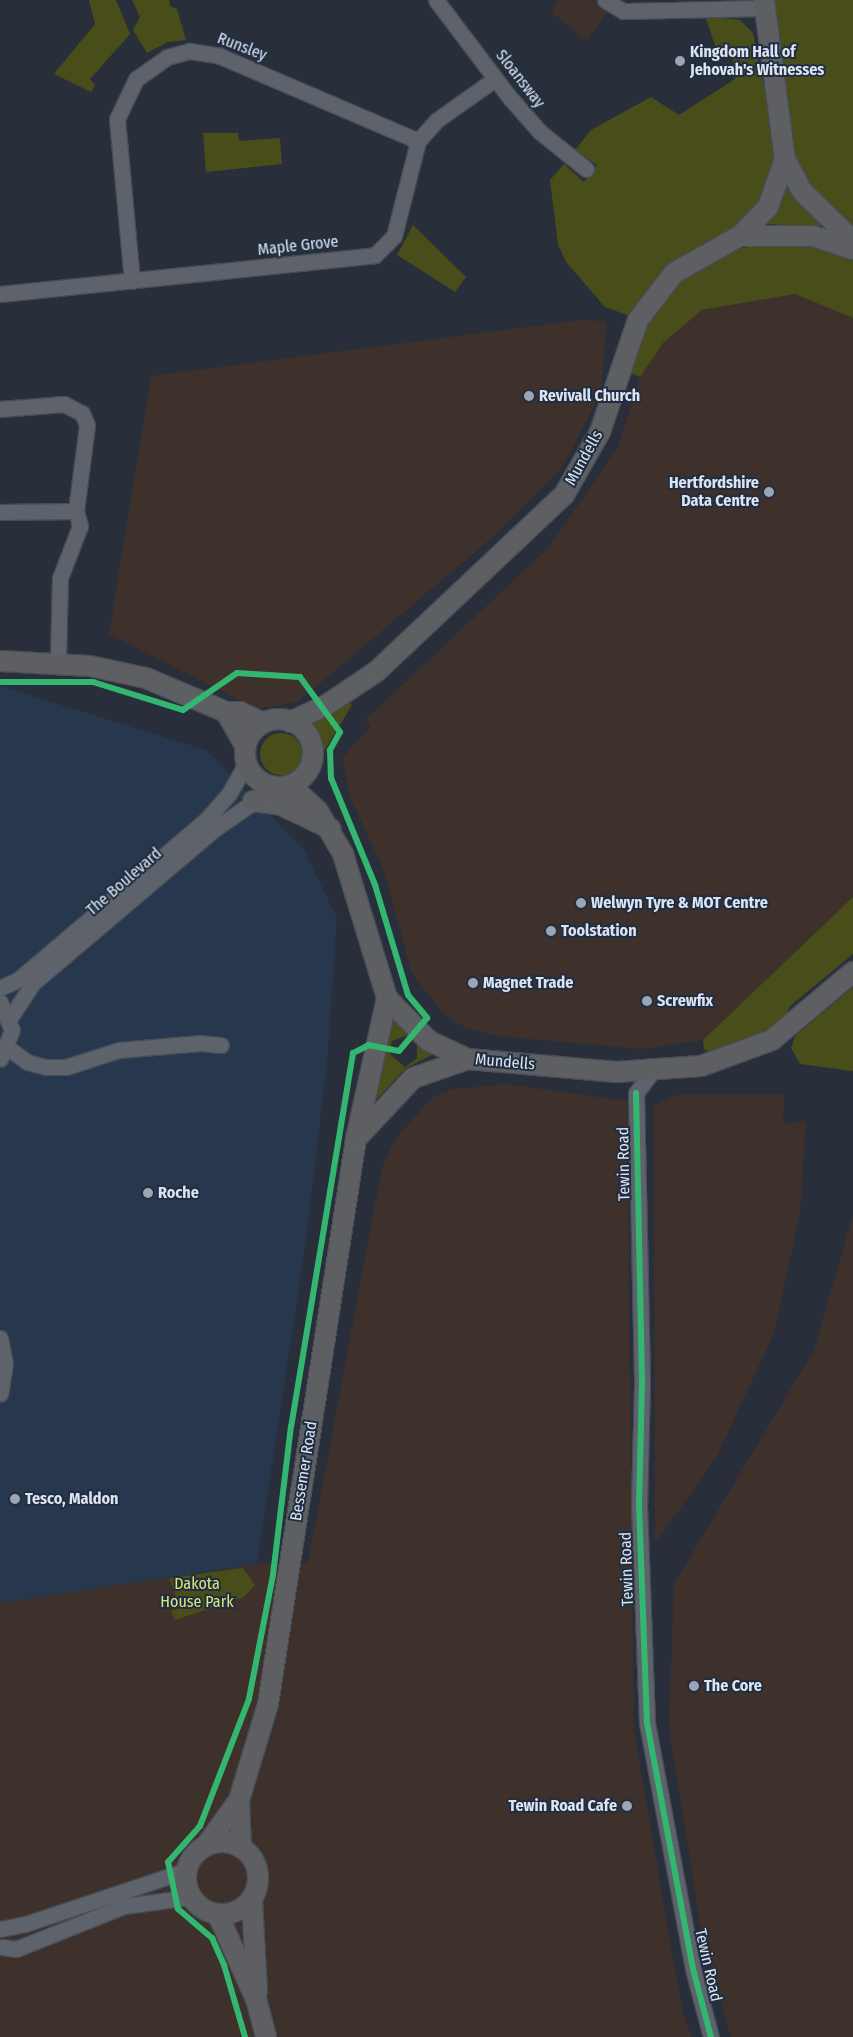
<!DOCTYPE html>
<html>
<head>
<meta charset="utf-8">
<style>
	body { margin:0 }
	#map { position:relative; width:853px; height:2037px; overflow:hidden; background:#282f3a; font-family:"Fira Sans Condensed",sans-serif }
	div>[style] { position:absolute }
	.built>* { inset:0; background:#27374e }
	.industrial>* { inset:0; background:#3e302a }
	.green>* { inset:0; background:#494d1a }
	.round { border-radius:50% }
	.roads { filter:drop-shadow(1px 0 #464d57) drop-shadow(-1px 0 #464d57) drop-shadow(0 1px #464d57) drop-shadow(0 -1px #464d57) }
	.minor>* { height:15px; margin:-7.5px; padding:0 7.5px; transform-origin:7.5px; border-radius:7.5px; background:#5d626b }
	.major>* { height:20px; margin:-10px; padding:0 10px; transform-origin:10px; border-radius:10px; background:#5e5f62 }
	.major>.ring { margin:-10px; padding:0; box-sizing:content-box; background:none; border:20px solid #5e5f62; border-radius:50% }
	.cycleway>* { height:6px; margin:-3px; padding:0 3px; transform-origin:3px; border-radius:3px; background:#33b770 }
	.dots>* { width:14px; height:14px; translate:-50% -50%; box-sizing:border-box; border:2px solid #212e41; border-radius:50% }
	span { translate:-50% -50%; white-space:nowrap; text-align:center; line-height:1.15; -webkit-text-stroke:4px #212e41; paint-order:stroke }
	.street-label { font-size:16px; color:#dce4f1 }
	.poi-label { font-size:16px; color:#dce4f1; font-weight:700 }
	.left { translate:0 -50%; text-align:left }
	.right { translate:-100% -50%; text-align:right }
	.park-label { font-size:16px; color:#dbe57a }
</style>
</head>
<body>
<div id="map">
	<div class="built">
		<i style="clip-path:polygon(0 686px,206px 750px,303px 848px,337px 918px,327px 1062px,306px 1240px,257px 1564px,0 1603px)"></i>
	</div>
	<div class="industrial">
		<i style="clip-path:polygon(559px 0,597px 0,608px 10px,587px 41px,551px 12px)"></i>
		<i style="clip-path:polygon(795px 294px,853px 318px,853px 897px,703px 1040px,642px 1049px,496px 1036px,465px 1027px,443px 1014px,411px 971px,384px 871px,350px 797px,342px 758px,371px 726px,365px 720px,548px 548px,617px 449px,640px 377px,663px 343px,702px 310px)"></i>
		<i style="clip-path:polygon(581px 320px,607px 321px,601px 393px,560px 471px,494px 536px,298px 702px,257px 709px,109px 634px,151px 376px)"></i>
		<i style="clip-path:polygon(507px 1084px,627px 1101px,634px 1731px,682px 2010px,692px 2037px,0 2037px,0 1603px,257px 1564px,308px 1563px,382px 1167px,396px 1138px,433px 1097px,454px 1089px)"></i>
		<i style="clip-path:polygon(676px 1095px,784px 1095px,783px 1124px,806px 1121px,800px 1213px,774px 1333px,717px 1456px,655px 1544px,654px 1105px)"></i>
		<i style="clip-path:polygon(853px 1215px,853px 2037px,731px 2037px,702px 1936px,669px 1726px,674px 1584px,814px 1350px)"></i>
	</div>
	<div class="green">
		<i style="clip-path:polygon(89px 0,116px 0,130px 34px,90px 79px,95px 85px,91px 92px,54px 74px,95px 24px)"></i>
		<i style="clip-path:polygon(132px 0,169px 0,170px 6px,177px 9px,186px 40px,168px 42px,147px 53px,133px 30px,140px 17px)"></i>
		<i style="clip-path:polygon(772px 0,853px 0,853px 231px,827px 212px,792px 157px)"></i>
		<i style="clip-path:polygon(705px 16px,740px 20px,753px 33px,777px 153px,773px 187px,743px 223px,688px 254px,661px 277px,630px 316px,605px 307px,566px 262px,558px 244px,550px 180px,564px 164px,584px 182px,597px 165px,575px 150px,591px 130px,651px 97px,679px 115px,735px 79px,732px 57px,717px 51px)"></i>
		<i style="clip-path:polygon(203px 133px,238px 133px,239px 141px,280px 138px,282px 164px,206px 172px)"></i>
		<i style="clip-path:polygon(787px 187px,821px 222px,820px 227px,765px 224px)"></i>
		<i style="clip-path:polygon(413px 225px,466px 277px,455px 292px,397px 255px)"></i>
		<i style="clip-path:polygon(788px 241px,853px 255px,853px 318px,795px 294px,702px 310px,663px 343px,640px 377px,626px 371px,648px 317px,679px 280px,729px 250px)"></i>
		<i style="clip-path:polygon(350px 702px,352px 705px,321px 756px,311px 724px)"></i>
		<i class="round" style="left:260px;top:733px;width:42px;height:42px"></i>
		<i style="clip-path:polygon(853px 897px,853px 954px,790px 1006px,781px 1026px,711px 1054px,704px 1049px,703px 1040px)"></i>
		<i style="clip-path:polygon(853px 987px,853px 1071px,800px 1064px,791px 1048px,795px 1036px)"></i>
		<i style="clip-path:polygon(evenodd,393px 1020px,434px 1054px,406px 1068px,372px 1104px,393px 1020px,406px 1036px,417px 1045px,417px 1058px,405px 1067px,390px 1054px,392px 1041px,406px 1036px)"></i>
		<i style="clip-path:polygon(243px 1568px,255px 1585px,244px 1597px,175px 1620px,171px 1611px,180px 1608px,169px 1578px)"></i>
	</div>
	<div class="roads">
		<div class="minor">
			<i style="left:436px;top:0;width:124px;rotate:52.9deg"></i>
			<i style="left:511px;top:99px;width:44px;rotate:48.7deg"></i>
			<i style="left:540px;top:132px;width:59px;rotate:38.8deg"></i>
			<i style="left:605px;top:0;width:21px;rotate:31deg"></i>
			<i style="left:623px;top:11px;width:142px;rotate:-1.2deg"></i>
			<i style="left:132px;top:281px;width:163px;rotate:-95.3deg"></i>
			<i style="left:117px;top:119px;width:44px;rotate:-64.6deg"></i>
			<i style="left:136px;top:79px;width:38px;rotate:-35deg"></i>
			<i style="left:167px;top:57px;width:24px;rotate:-15deg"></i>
			<i style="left:190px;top:51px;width:30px;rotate:9deg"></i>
			<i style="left:220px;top:56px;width:215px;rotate:23.2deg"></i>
			<i style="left:0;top:294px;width:377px;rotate:-5.9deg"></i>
			<i style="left:375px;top:255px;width:27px;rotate:-45deg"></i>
			<i style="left:394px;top:236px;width:98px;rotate:-75.8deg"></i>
			<i style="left:418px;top:141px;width:28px;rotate:-48deg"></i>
			<i style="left:437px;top:120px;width:71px;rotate:-35.3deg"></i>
			<i style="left:0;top:409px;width:64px;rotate:-4.5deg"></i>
			<i style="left:64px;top:404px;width:20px;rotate:27deg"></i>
			<i style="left:82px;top:413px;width:13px;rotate:67deg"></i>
			<i style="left:87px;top:425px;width:87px;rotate:97.3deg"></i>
			<i style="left:76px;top:511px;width:16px;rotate:75deg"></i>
			<i style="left:80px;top:526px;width:56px;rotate:111deg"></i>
			<i style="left:60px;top:578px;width:84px;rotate:91.4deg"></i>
			<i style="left:0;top:512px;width:76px;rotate:-0.8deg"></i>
			<i style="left:0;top:988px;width:21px;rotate:-25deg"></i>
			<i style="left:19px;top:979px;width:247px;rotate:-40.4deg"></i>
			<i style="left:207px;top:819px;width:33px;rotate:-49deg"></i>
			<i style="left:229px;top:794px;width:35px;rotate:-61deg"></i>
			<i style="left:0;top:1002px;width:30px;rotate:67deg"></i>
			<i style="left:12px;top:1030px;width:31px;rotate:112deg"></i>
			<i style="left:10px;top:1018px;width:42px;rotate:-56.7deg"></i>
			<i style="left:33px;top:983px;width:240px;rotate:-40.3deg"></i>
			<i style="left:216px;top:828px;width:72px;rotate:-34.8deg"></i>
			<i style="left:8px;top:1048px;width:24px;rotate:36deg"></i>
			<i style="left:27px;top:1062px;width:20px;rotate:15deg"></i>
			<i style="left:46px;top:1067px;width:20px"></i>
			<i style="left:66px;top:1067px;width:56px;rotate:-17.8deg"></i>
			<i style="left:119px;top:1050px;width:82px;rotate:-4.9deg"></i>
			<i style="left:201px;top:1043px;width:20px;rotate:6deg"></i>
			<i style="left:636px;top:1093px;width:291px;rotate:88.8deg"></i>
			<i style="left:642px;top:1384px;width:121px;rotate:91.4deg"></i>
			<i style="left:639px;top:1505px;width:218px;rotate:87.9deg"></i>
			<i style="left:647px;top:1723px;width:250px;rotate:79.4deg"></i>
			<i style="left:693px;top:1969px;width:70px;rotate:75.2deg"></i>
			<i style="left:636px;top:1093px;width:26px;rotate:-53deg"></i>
			<i style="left:0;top:1338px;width:26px;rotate:79deg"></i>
			<i style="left:5px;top:1364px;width:30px;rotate:99deg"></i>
			<i style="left:0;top:1929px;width:25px;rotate:-11deg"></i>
			<i style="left:25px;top:1924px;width:171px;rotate:-18.4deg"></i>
			<i style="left:2px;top:1947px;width:14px;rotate:8deg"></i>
			<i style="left:16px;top:1949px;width:116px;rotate:-21.7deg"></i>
			<i style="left:124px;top:1906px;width:68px;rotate:-7.7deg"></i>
		</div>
		<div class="major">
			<i style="left:764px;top:0;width:160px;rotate:82.5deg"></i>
			<i style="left:785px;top:159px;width:36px;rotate:62deg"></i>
			<i style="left:802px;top:191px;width:71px;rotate:44.4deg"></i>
			<i style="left:740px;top:236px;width:40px;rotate:-46deg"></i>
			<i style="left:768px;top:207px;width:51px;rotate:-70.5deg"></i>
			<i style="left:0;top:661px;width:90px;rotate:3.2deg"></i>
			<i style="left:90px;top:666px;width:57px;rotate:12.1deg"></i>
			<i style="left:146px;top:678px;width:87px;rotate:23deg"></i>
			<i style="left:226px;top:712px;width:14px"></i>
			<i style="left:240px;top:712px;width:26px;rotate:25deg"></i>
			<i style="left:226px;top:712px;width:40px;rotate:60.3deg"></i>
			<i class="ring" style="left:245px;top:719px;width:48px;height:48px"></i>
			<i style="left:290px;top:722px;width:38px;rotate:-25deg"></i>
			<i style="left:325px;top:706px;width:63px;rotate:-33.9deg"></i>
			<i style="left:377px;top:671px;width:257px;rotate:-43.3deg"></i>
			<i style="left:564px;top:495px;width:73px;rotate:-60.3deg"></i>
			<i style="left:600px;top:432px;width:118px;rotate:-71.3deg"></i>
			<i style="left:638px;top:320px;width:59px;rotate:-52.5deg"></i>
			<i style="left:674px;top:273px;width:76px;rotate:-29.3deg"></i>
			<i style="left:740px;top:236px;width:73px"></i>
			<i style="left:813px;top:236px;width:42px;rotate:18deg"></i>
			<i style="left:290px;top:785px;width:38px;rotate:43deg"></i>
			<i style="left:318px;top:811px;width:50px;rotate:59.8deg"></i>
			<i style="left:343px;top:854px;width:151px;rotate:73deg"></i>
			<i style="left:387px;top:998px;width:60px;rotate:45.7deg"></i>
			<i style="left:429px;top:1041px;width:43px;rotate:24.8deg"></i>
			<i style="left:468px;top:1059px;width:149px;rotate:5deg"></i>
			<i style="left:616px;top:1072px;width:85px;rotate:-4deg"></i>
			<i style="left:701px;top:1066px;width:76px;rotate:-20.1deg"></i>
			<i style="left:772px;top:1040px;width:106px;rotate:-40deg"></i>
			<i style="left:253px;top:801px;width:28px;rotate:8deg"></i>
			<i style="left:281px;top:805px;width:55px;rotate:25.6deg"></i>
			<i style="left:356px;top:1139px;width:83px;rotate:-46.9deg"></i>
			<i style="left:413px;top:1078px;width:58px;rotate:-19.1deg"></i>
			<i style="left:239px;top:1800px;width:47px;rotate:87.6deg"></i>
			<i class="ring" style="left:186px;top:1842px;width:52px;height:52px"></i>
			<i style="left:205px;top:1847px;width:58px;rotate:-54.1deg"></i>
			<i style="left:239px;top:1800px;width:100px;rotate:-73.2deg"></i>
			<i style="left:268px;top:1704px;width:572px;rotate:-81.15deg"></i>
			<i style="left:356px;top:1139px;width:144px;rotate:-77.6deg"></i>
			<i style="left:252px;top:1900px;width:92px;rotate:86.9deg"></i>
			<i style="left:218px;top:1915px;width:92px;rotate:65.7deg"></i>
			<i style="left:256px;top:1999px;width:39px;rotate:75deg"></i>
		</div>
	</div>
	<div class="cycleway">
		<i style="left:0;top:682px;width:93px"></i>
		<i style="left:93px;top:682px;width:94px;rotate:17.3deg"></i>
		<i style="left:183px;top:710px;width:65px;rotate:-34.4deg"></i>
		<i style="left:237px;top:673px;width:63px;rotate:3.6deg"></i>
		<i style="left:300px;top:677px;width:68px;rotate:54deg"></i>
		<i style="left:340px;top:732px;width:21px;rotate:119deg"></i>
		<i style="left:330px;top:750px;width:28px;rotate:88deg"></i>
		<i style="left:331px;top:778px;width:116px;rotate:67.6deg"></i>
		<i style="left:375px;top:885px;width:115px;rotate:73.3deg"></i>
		<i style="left:408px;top:995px;width:30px;rotate:50deg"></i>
		<i style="left:427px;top:1018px;width:43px;rotate:130.3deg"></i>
		<i style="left:399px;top:1051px;width:31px;rotate:-169deg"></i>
		<i style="left:369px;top:1045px;width:18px;rotate:153deg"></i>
		<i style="left:353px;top:1053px;width:378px;rotate:99.4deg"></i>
		<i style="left:291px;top:1426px;width:150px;rotate:96.9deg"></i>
		<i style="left:273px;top:1575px;width:126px;rotate:101deg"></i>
		<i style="left:249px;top:1699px;width:136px;rotate:111.1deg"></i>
		<i style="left:200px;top:1826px;width:48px;rotate:131.6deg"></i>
		<i style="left:168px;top:1862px;width:48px;rotate:78deg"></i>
		<i style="left:178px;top:1909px;width:45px;rotate:40.5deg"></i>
		<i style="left:212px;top:1938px;width:30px;rotate:66deg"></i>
		<i style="left:224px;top:1965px;width:75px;rotate:73.7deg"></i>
		<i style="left:636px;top:1093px;width:291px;rotate:88.8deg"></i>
		<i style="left:642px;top:1384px;width:121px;rotate:91.4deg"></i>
		<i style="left:639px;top:1505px;width:218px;rotate:87.9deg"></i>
		<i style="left:647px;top:1723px;width:250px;rotate:79.4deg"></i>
		<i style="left:693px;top:1969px;width:70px;rotate:75.2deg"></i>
	</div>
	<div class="dots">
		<i style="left:680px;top:61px;background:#9da5b1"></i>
		<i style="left:529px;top:396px;background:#9da5b1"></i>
		<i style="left:769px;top:492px;background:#9da5b1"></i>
		<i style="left:581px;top:903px;background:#9da5b1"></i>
		<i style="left:551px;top:931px;background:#9da5b1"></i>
		<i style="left:473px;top:983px;background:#9da5b1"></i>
		<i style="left:647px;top:1001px;background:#9da5b1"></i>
		<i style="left:148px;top:1193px;background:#9da5b1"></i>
		<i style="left:15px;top:1499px;background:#9da5b1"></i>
		<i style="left:694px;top:1686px;background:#9da5b1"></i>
		<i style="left:627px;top:1806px;background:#9da5b1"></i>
	</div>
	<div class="street-label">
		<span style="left:242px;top:47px;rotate:21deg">Runsley</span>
		<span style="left:520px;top:79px;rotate:52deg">Sloansway</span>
		<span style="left:298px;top:246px;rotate:-6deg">Maple Grove</span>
		<span style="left:584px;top:458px;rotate:-61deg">Mundells</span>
		<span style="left:124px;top:882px;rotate:-41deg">The Boulevard</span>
		<span style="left:505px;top:1062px;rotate:5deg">Mundells</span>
		<span style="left:624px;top:1164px;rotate:-91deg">Tewin Road</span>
		<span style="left:304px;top:1471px;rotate:-81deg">Bessemer Road</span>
		<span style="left:627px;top:1569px;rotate:-92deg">Tewin Road</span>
		<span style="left:708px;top:1965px;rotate:77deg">Tewin Road</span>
	</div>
	<div class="poi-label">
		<span class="left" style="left:690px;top:61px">Kingdom Hall of<br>Jehovah's Witnesses</span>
		<span class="left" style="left:539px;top:396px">Revivall Church</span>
		<span class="right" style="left:759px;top:492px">Hertfordshire<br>Data Centre</span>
		<span class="left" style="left:591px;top:903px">Welwyn Tyre &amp; MOT Centre</span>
		<span class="left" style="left:561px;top:931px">Toolstation</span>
		<span class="left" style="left:483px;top:983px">Magnet Trade</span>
		<span class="left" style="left:657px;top:1001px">Screwfix</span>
		<span class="left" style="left:158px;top:1193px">Roche</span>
		<span class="left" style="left:25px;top:1499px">Tesco, Maldon</span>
		<span class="left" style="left:704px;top:1686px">The Core</span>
		<span class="right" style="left:617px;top:1806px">Tewin Road Cafe</span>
	</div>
	<div class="park-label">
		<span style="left:197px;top:1593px">Dakota<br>House Park</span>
	</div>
</div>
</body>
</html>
